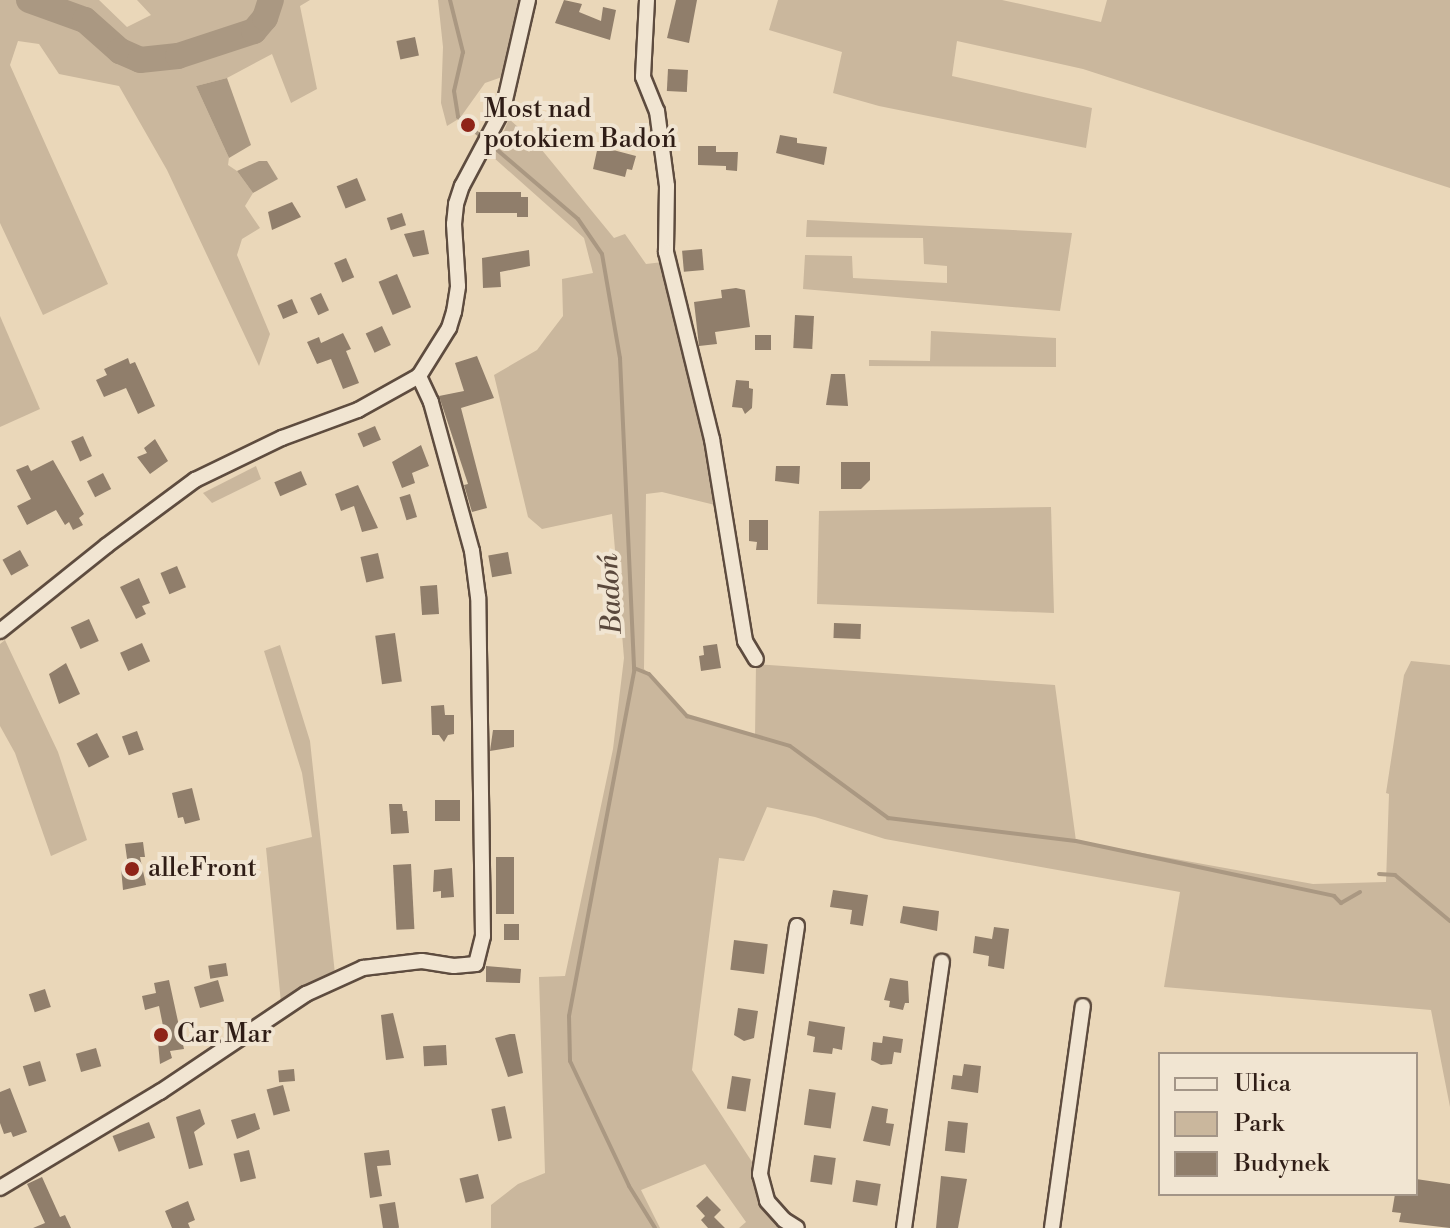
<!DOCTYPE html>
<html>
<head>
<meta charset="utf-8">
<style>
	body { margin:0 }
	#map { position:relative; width:1450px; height:1228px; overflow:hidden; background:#ead7b9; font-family:"Libre Bodoni",serif }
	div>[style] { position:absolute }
	.green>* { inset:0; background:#cab79d }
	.water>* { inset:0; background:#aa9882 }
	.stream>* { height:4px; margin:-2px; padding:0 2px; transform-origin:2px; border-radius:2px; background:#aa9882 }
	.river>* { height:26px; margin:-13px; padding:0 13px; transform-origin:13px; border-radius:13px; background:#aa9882 }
	.building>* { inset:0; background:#907e6b; transform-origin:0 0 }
	.roads { filter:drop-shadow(2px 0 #5e4c3f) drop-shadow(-2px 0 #5e4c3f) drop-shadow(0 2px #5e4c3f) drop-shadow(0 -2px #5e4c3f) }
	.minor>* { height:14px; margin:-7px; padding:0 7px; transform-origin:7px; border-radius:7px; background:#f1e5d2 }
	.dots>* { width:22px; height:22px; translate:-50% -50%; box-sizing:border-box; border:4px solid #f1e5d2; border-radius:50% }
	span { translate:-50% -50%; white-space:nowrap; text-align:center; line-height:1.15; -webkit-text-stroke:8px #f1e5d2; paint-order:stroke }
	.poi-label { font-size:26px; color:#2f1d16 }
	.left { translate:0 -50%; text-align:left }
	.water-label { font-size:28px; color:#5a483c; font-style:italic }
	.legend { position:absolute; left:1158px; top:1052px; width:260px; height:144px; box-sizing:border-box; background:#f1e5d2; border:2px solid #a39587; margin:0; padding:10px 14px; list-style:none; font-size:24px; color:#2f1d16 }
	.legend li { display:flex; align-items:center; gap:16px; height:40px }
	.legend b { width:40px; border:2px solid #a39587 }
</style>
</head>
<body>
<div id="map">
	<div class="green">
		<i style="clip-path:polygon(0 0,99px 0,127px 27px,151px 15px,137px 0,310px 0,300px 6px,317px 89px,291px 103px,272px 54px,227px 78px,196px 86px,229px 158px,228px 165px,237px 171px,253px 193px,245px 206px,260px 228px,242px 239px,237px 255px,270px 334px,259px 366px,167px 170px,119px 86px,59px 74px,39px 44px,18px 41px,10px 65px,108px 284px,43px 315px,0 223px)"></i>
		<i style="clip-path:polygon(438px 0,519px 0,502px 77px,485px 83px,460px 118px,447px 126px,441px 103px,443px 47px)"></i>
		<i style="clip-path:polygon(778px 0,1002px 0,1101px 22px,1107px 0,1450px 0,1450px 188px,1083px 69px,957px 41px,952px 76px,1092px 108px,1086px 148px,879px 106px,833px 93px,842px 52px,769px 30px)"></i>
		<i style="clip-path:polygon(509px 119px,528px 136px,521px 144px,529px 152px,537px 144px,614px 238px,625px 234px,646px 264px,663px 262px,705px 439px,715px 505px,662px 492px,646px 494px,644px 669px,687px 716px,755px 737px,756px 664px,1055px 685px,1076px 841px,1313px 884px,1386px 882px,1389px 794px,1386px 793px,1404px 675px,1411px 661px,1450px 665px,1450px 1107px,1431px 1010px,1164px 987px,1180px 892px,885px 839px,815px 817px,767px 807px,744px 861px,719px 858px,692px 1070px,756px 1168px,777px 1222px,783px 1228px,739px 1228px,746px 1222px,705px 1164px,641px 1190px,660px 1228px,491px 1228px,491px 1205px,518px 1184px,545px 1173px,539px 977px,565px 976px,613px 749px,624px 658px,612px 514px,542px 529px,528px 517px,494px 375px,537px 350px,563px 316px,562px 279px,593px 273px,584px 238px,493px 157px)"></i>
		<i style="clip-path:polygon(807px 220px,1072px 233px,1060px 311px,803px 289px,805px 255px,852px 256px,853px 278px,947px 283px,947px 266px,924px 264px,923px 238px,806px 237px)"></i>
		<i style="clip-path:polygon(0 316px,40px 409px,0 427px)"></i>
		<i style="clip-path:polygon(931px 331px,1056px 338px,1056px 367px,869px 366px,869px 360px,930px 361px)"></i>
		<i style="clip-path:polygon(256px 466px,261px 479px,212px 503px,203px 493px)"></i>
		<i style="clip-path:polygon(1051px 507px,1054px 613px,817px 604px,819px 511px)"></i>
		<i style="clip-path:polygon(5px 640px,58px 752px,87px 840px,51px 856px,15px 753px,0 726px,0 644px)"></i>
		<i style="clip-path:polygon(280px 645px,310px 741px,335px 974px,281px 1003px,266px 848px,312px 837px,302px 773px,264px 651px)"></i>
	</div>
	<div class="water">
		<i style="clip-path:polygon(227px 78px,251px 145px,229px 158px,196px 86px)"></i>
		<i style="clip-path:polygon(259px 161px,267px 161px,278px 179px,253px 193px,237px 171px)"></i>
	</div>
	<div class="stream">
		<i style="left:450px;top:0;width:54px;rotate:76deg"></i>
		<i style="left:463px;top:52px;width:40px;rotate:103deg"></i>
		<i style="left:454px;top:91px;width:26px;rotate:81deg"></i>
		<i style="left:458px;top:117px;width:33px;rotate:40deg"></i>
		<i style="left:489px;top:143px;width:117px;rotate:40.5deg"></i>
		<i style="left:578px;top:219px;width:42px;rotate:55.6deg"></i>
		<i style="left:602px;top:254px;width:106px;rotate:80.2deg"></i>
		<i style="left:620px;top:358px;width:314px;rotate:87.4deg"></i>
		<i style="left:634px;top:672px;width:350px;rotate:100.7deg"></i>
		<i style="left:569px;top:1016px;width:45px;rotate:88.7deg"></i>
		<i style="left:570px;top:1061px;width:138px;rotate:64.7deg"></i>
		<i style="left:629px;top:1186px;width:49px;rotate:58.2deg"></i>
		<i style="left:634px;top:668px;width:16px;rotate:22deg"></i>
		<i style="left:649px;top:674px;width:57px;rotate:47.9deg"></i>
		<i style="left:687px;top:716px;width:107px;rotate:16.2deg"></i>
		<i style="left:790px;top:746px;width:122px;rotate:36.3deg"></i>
		<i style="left:888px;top:818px;width:189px;rotate:7deg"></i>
		<i style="left:1076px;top:841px;width:264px;rotate:12deg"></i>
		<i style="left:1334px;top:896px;width:10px;rotate:45deg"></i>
		<i style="left:1341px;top:903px;width:22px;rotate:-30deg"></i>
		<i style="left:1379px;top:874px;width:16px;rotate:4deg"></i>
		<i style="left:1395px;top:875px;width:72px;rotate:39.9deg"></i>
	</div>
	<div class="river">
		<i style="left:29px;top:0;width:59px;rotate:19.7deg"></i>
		<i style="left:85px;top:20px;width:47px;rotate:41.5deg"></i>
		<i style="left:120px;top:51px;width:22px;rotate:24deg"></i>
		<i style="left:140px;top:60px;width:38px;rotate:-6deg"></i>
		<i style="left:178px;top:56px;width:80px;rotate:-18.2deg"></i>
		<i style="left:254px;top:31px;width:17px;rotate:-50deg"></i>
		<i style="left:265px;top:18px;width:19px;rotate:-72deg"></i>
	</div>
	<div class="building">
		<i style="clip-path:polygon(564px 0,582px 4px,579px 12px,601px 21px,603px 7px,616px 10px,610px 40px,555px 23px)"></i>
		<i style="clip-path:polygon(676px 0,697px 0,689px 43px,667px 38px)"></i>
		<i style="left:415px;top:37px;width:19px;height:19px;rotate:78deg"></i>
		<i style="left:668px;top:69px;width:20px;height:22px;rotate:3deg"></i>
		<i style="clip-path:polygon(780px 135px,797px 138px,797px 143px,827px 147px,824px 165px,776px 153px)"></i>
		<i style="clip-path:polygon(598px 146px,636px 156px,632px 170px,627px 169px,625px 177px,593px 169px)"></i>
		<i style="clip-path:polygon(698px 146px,716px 146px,716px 152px,738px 152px,737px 171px,726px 170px,726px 166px,698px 165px)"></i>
		<i style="left:357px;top:178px;width:24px;height:22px;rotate:68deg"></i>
		<i style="clip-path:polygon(476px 192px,521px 192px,521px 197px,528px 197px,528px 217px,517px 217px,517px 213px,476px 213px)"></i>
		<i style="clip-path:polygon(292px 202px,301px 217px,272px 230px,268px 212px)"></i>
		<i style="left:402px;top:213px;width:13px;height:16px;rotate:72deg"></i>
		<i style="clip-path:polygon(424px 230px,429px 254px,413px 257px,404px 234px)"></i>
		<i style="left:702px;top:249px;width:21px;height:20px;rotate:85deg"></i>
		<i style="clip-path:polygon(529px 250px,530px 266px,500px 272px,501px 287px,483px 288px,482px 258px)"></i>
		<i style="left:346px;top:258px;width:21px;height:13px;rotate:67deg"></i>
		<i style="left:397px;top:274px;width:36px;height:20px;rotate:67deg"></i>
		<i style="clip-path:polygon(736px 288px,745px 290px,750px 327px,715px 332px,717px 344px,699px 346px,694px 302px,722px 298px,721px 290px)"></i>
		<i style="left:321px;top:293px;width:19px;height:12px;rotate:65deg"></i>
		<i style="left:292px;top:299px;width:15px;height:16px;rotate:67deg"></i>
		<i style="left:795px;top:315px;width:19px;height:33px;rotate:3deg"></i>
		<i style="left:382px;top:326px;width:21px;height:18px;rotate:65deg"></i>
		<i style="clip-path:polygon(343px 333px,351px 349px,346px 351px,359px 383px,343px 389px,331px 359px,317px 364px,307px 342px,319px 337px,321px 343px)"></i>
		<i style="left:771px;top:335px;width:15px;height:16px;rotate:90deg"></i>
		<i style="clip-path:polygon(477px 356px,494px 398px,461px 408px,487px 508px,472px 512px,464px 485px,468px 484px,439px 396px,464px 391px,455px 363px)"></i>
		<i style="clip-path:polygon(128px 358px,130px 364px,135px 362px,155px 406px,138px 414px,126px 388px,104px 397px,96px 380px,107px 375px,104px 369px)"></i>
		<i style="clip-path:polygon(831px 374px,845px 374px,848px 406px,826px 405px)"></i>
		<i style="clip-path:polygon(736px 380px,749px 381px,749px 388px,753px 389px,752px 408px,745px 414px,742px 408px,732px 407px)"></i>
		<i style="left:375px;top:426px;width:15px;height:19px;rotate:67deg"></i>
		<i style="left:83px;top:436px;width:22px;height:13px;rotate:66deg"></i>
		<i style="clip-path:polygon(155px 439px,168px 461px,150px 474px,137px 457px,147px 453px,144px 448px)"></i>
		<i style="clip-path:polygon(421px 445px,429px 466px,412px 473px,415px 483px,402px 488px,392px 462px)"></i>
		<i style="clip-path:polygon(53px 460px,84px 514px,79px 518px,83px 525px,73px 530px,69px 522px,65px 525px,56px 510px,27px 525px,17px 506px,31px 499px,16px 470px,28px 465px,31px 471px)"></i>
		<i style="clip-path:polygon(841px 462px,870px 462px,870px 480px,861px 489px,841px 489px)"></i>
		<i style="clip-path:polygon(776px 466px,800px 466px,799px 484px,775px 481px)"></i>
		<i style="left:301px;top:471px;width:15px;height:29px;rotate:67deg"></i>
		<i style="left:103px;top:473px;width:18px;height:18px;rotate:63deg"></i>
		<i style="clip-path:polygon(358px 485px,378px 528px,362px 532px,354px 506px,341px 511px,335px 494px)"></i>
		<i style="left:410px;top:494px;width:24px;height:11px;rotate:73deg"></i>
		<i style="clip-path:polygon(749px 520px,768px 520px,768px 550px,756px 550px,757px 542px,749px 541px)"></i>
		<i style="left:20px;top:550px;width:18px;height:20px;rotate:61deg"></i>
		<i style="left:508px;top:552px;width:22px;height:20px;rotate:80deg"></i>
		<i style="left:378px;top:553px;width:26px;height:18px;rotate:77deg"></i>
		<i style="left:177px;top:566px;width:23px;height:18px;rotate:67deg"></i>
		<i style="clip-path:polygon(139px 578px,150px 603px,142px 606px,146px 614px,136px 619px,120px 587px)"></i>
		<i style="left:437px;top:585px;width:29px;height:17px;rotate:86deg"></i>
		<i style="left:89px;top:619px;width:24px;height:20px;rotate:66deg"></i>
		<i style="left:834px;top:623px;width:27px;height:15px;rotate:2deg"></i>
		<i style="left:395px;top:633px;width:49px;height:20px;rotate:82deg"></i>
		<i style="left:142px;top:643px;width:20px;height:24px;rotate:66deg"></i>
		<i style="clip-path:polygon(717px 644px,721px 668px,701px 671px,699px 656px,704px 655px,703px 646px)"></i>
		<i style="clip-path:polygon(66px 663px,80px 694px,59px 704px,49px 674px)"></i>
		<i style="clip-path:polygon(444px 705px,445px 715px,454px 715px,454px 734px,448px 735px,444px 742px,439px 735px,432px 735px,431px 706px)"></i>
		<i style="clip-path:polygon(493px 730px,514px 730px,514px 747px,490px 751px)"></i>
		<i style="left:137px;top:731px;width:20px;height:16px;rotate:70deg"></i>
		<i style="left:97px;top:733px;width:27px;height:23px;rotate:63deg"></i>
		<i style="clip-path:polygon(192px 788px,200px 820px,185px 824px,183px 817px,178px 818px,172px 793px)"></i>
		<i style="left:435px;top:800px;width:25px;height:21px"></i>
		<i style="clip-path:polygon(389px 804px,402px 804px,403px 811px,407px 811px,409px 833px,391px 834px)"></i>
		<i style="clip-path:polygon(143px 842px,145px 857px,140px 857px,146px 885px,123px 890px,121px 868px,128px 866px,125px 844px)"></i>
		<i style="left:496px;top:857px;width:18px;height:57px"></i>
		<i style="left:411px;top:864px;width:65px;height:18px;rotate:87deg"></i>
		<i style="clip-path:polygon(452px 868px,454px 897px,441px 898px,441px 891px,433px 892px,434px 870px)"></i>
		<i style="clip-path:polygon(833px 890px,868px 895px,863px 926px,850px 924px,852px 910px,830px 907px)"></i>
		<i style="clip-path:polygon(903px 906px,939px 911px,937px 931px,900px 923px)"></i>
		<i style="left:519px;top:924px;width:16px;height:15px;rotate:90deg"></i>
		<i style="clip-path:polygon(994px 927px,1009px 929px,1004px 969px,988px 966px,989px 956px,973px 953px,975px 936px,992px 939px)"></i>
		<i style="left:734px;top:940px;width:34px;height:30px;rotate:7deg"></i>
		<i style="left:226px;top:963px;width:13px;height:18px;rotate:81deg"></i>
		<i style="clip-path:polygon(486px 966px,521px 969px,520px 983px,486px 982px)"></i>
		<i style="clip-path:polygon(890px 978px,908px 981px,909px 1003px,905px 1003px,903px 1010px,889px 1007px,890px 1001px,884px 1000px)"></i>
		<i style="clip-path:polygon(169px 980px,184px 1049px,170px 1051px,172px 1058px,160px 1064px,157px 1032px,164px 1031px,159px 1006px,145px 1010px,142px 996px,156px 993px,154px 983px)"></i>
		<i style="left:218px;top:980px;width:22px;height:25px;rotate:74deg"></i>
		<i style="left:45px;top:989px;width:19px;height:17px;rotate:72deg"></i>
		<i style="clip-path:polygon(738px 1008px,758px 1011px,754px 1038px,744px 1041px,734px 1035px)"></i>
		<i style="clip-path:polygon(393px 1013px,404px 1058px,386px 1060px,381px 1015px)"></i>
		<i style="clip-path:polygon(809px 1021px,845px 1027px,842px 1050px,833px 1048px,832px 1054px,813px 1052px,815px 1037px,807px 1035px)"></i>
		<i style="clip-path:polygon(510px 1034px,515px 1034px,523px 1073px,508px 1077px,495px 1038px)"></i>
		<i style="clip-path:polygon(883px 1036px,903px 1039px,901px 1053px,894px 1052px,892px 1064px,881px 1065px,871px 1060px,873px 1042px,882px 1043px)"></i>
		<i style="left:446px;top:1045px;width:20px;height:23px;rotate:87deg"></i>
		<i style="left:96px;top:1048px;width:19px;height:21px;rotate:74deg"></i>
		<i style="left:40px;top:1061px;width:21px;height:18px;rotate:73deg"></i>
		<i style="clip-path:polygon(964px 1064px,981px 1066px,978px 1093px,951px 1089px,953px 1075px,962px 1076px)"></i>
		<i style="left:294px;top:1069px;width:12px;height:16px;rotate:85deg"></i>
		<i style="left:732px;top:1076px;width:19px;height:33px;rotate:9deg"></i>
		<i style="left:283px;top:1085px;width:27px;height:17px;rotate:75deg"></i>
		<i style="clip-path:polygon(10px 1088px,27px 1132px,13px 1137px,11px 1132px,4px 1134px,0 1123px,0 1092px)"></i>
		<i style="left:809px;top:1089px;width:27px;height:36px;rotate:8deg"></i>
		<i style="left:505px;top:1106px;width:33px;height:14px;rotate:78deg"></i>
		<i style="clip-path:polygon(872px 1106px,888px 1109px,886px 1123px,894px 1124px,890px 1146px,863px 1141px)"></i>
		<i style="clip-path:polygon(200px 1109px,205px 1124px,194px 1132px,203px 1165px,189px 1169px,176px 1117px)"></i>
		<i style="clip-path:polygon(255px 1113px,260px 1129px,237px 1139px,231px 1120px)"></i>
		<i style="left:948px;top:1121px;width:20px;height:30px;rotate:6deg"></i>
		<i style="left:149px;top:1122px;width:17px;height:39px;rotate:69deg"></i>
		<i style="left:249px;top:1150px;width:29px;height:16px;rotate:76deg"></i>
		<i style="clip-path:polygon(389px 1150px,391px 1165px,377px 1166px,382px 1196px,370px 1198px,364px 1153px)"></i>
		<i style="left:814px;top:1155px;width:22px;height:27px;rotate:8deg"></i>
		<i style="left:478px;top:1174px;width:25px;height:19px;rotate:76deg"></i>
		<i style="clip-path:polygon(941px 1176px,967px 1179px,958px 1228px,936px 1228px)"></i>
		<i style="clip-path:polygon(42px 1177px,60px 1217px,65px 1215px,71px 1228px,33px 1228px,45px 1223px,27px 1184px)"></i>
		<i style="clip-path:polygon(1416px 1179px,1450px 1184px,1450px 1228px,1399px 1222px,1401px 1213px,1392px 1212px,1395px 1194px,1416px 1194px)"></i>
		<i style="left:856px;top:1180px;width:25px;height:22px;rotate:9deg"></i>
		<i style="clip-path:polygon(707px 1196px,721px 1210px,714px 1217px,725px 1228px,708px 1228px,701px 1220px,705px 1216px,696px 1206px)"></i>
		<i style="clip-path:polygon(188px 1201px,195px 1220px,188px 1223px,190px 1228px,172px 1228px,165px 1211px)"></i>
		<i style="left:395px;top:1202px;width:26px;height:16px;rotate:81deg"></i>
	</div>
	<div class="roads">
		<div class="minor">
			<i style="left:647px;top:0;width:77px;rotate:93deg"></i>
			<i style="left:643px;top:77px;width:37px;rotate:68deg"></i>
			<i style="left:657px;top:111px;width:76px;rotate:82.4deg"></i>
			<i style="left:667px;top:186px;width:66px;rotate:90.9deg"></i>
			<i style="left:666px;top:252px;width:193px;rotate:76.2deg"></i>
			<i style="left:712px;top:439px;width:205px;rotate:80.7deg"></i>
			<i style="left:745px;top:641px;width:21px;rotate:59deg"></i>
			<i style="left:0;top:631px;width:136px;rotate:-38.7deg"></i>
			<i style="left:106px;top:546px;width:111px;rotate:-36.6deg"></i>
			<i style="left:195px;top:480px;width:97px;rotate:-25.8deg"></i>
			<i style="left:282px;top:438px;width:81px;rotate:-20.2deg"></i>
			<i style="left:358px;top:410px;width:70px;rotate:-29.1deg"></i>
			<i style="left:419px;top:376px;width:57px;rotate:-58deg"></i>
			<i style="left:449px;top:328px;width:17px;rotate:-73deg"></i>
			<i style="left:454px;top:312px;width:26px;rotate:-81deg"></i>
			<i style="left:458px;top:286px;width:62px;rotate:-93.7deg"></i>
			<i style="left:454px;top:224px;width:20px;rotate:-84deg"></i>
			<i style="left:456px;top:204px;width:19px;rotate:-72deg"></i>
			<i style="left:462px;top:186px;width:87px;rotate:-62deg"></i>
			<i style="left:503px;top:109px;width:112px;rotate:-77.1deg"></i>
			<i style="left:797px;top:926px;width:251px;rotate:98.5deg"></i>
			<i style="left:760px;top:1174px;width:28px;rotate:75deg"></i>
			<i style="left:767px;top:1201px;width:25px;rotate:48deg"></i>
			<i style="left:784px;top:1220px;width:15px;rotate:32deg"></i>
			<i style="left:0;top:1188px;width:187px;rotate:-31deg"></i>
			<i style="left:160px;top:1092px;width:176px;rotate:-33.9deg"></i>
			<i style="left:306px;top:994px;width:63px;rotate:-24.5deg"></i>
			<i style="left:363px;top:968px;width:59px;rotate:-6.8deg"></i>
			<i style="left:422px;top:961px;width:32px;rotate:9deg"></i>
			<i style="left:454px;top:966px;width:22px;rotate:-5deg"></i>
			<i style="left:476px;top:964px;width:29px;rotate:-76deg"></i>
			<i style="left:483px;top:936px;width:339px;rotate:-90.8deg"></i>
			<i style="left:478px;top:597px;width:46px;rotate:-97.4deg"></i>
			<i style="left:472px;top:551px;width:155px;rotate:-105.4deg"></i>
			<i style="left:431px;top:402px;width:29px;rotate:-115deg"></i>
			<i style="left:904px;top:1228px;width:269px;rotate:-81.9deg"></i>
			<i style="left:1052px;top:1228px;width:224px;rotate:-82.1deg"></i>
		</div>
	</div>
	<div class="dots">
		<i style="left:468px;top:125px;background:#8f2418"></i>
		<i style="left:132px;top:869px;background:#8f2418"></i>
		<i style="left:161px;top:1035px;background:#8f2418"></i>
	</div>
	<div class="poi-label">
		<span class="left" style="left:484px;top:125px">Most nad<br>potokiem Badoń</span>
		<span class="left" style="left:148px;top:869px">alleFront</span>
		<span class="left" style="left:177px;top:1035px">Car Mar</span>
	</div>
	<div class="water-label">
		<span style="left:611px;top:594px;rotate:-93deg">Badoń</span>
	</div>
	<ul class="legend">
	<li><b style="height:10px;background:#f1e5d2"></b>Ulica</li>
	<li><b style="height:22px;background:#cab79d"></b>Park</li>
	<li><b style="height:22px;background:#907e6b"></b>Budynek</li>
	</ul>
</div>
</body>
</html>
